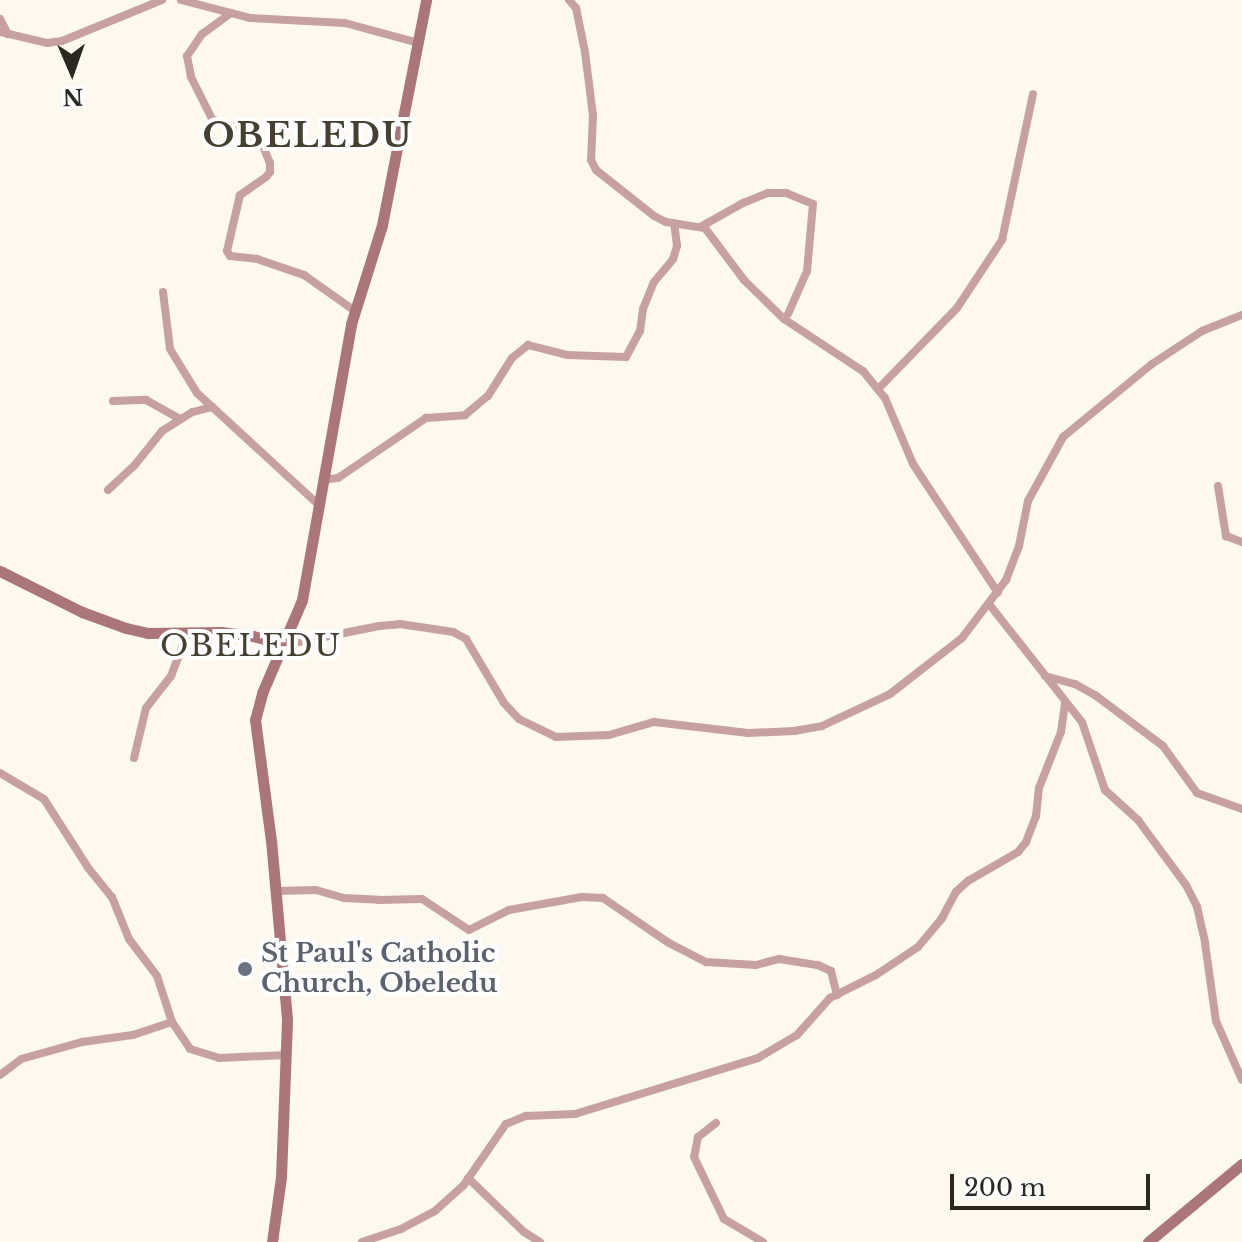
<!DOCTYPE html>
<html>
<head>
<meta charset="utf-8">
<style>
	body { margin:0 }
	#map { position:relative; width:1242px; height:1242px; overflow:hidden; background:#fef9ef; font-family:"Libre Baskerville",serif }
	div>[style] { position:absolute }
	.street>* { height:8px; margin:-4px; padding:0 4px; transform-origin:4px; border-radius:4px; background:#c7a1a2 }
	.secondary>* { height:11px; margin:-5.5px; padding:0 5.5px; transform-origin:5.5px; border-radius:5.5px; background:#ab7679 }
	.dots>* { width:22px; height:22px; translate:-50% -50%; box-sizing:border-box; border:4px solid #fff; border-radius:50% }
	span { translate:-50% -50%; white-space:nowrap; text-align:center; line-height:1.15; -webkit-text-stroke:8px #fff; paint-order:stroke }
	.worship-label { font-size:26px; color:#5b616d; font-weight:700 }
	.left { translate:0 -50%; text-align:left }
	.quarter-label { font-size:30px; color:#464032; letter-spacing:2px }
	.district-label { font-size:34px; color:#464032; font-weight:700; letter-spacing:2px }
	.north { position:absolute; left:32px; top:32px; width:80px; height:80px; -webkit-text-stroke:6px #fff; paint-order:stroke; rotate:178deg; font-size:22px; font-weight:700; line-height:32px; text-align:center; color:#2b2822 }
	.north::after { content:''; display:block; margin:auto; width:28px; height:36px; background:#2b2822; clip-path:polygon(50% 0,100% 100%,50% 72%,0 100%) }
	.scale { position:absolute; left:950px; top:1174px; width:200px; height:36px; box-sizing:border-box; border:4px solid #2b2822; border-top:0; padding-left:10px; font-size:24px; line-height:28px; white-space:nowrap; color:#2b2822; -webkit-text-stroke:6px #fff; paint-order:stroke }
</style>
</head>
<body>
<div id="map">
	<div class="street">
		<i style="left:181px;top:0;width:71px;rotate:14.6deg"></i>
		<i style="left:250px;top:18px;width:95px;rotate:3deg"></i>
		<i style="left:345px;top:23px;width:77px;rotate:15.1deg"></i>
		<i style="left:569px;top:0;width:11px;rotate:49deg"></i>
		<i style="left:576px;top:8px;width:45px;rotate:78.4deg"></i>
		<i style="left:585px;top:52px;width:64px;rotate:82.8deg"></i>
		<i style="left:593px;top:115px;width:45px;rotate:92.5deg"></i>
		<i style="left:591px;top:160px;width:11px;rotate:63deg"></i>
		<i style="left:596px;top:170px;width:74px;rotate:38.4deg"></i>
		<i style="left:654px;top:216px;width:13px;rotate:27deg"></i>
		<i style="left:666px;top:222px;width:39px;rotate:9deg"></i>
		<i style="left:705px;top:228px;width:65px;rotate:53.1deg"></i>
		<i style="left:744px;top:280px;width:56px;rotate:44.3deg"></i>
		<i style="left:784px;top:319px;width:95px;rotate:33.4deg"></i>
		<i style="left:863px;top:371px;width:35px;rotate:51deg"></i>
		<i style="left:885px;top:398px;width:72px;rotate:67deg"></i>
		<i style="left:913px;top:464px;width:154px;rotate:56.6deg"></i>
		<i style="left:231px;top:13px;width:36px;rotate:144deg"></i>
		<i style="left:202px;top:34px;width:27px;rotate:124deg"></i>
		<i style="left:187px;top:56px;width:21px;rotate:79deg"></i>
		<i style="left:191px;top:77px;width:47px;rotate:63.4deg"></i>
		<i style="left:212px;top:119px;width:44px;rotate:21.3deg"></i>
		<i style="left:253px;top:135px;width:15px;rotate:48deg"></i>
		<i style="left:263px;top:146px;width:18px;rotate:68deg"></i>
		<i style="left:270px;top:163px;width:9px;rotate:90deg"></i>
		<i style="left:270px;top:172px;width:6px;rotate:129deg"></i>
		<i style="left:266px;top:177px;width:32px;rotate:145deg"></i>
		<i style="left:240px;top:195px;width:57px;rotate:103.1deg"></i>
		<i style="left:227px;top:251px;width:6px;rotate:59deg"></i>
		<i style="left:230px;top:256px;width:27px;rotate:6deg"></i>
		<i style="left:257px;top:259px;width:50px;rotate:18.8deg"></i>
		<i style="left:304px;top:275px;width:62px;rotate:35.2deg"></i>
		<i style="left:0;top:19px;width:17px;rotate:62deg"></i>
		<i style="left:0;top:32px;width:48px;rotate:13.2deg"></i>
		<i style="left:47px;top:43px;width:15px;rotate:-8deg"></i>
		<i style="left:62px;top:41px;width:108px;rotate:-22.3deg"></i>
		<i style="left:702px;top:226px;width:47px;rotate:-29.3deg"></i>
		<i style="left:743px;top:203px;width:27px;rotate:-22deg"></i>
		<i style="left:768px;top:193px;width:18px"></i>
		<i style="left:786px;top:193px;width:29px;rotate:22deg"></i>
		<i style="left:813px;top:204px;width:67px;rotate:95.1deg"></i>
		<i style="left:807px;top:271px;width:47px;rotate:113.8deg"></i>
		<i style="left:163px;top:292px;width:57px;rotate:83deg"></i>
		<i style="left:170px;top:349px;width:52px;rotate:58.5deg"></i>
		<i style="left:197px;top:393px;width:166px;rotate:42.6deg"></i>
		<i style="left:878px;top:389px;width:113px;rotate:-45.7deg"></i>
		<i style="left:957px;top:308px;width:82px;rotate:-56.5deg"></i>
		<i style="left:1002px;top:240px;width:149px;rotate:-78deg"></i>
		<i style="left:113px;top:401px;width:33px;rotate:-2deg"></i>
		<i style="left:146px;top:400px;width:39px;rotate:29deg"></i>
		<i style="left:323px;top:480px;width:15px;rotate:-8deg"></i>
		<i style="left:338px;top:478px;width:107px;rotate:-34.3deg"></i>
		<i style="left:426px;top:418px;width:39px;rotate:-4deg"></i>
		<i style="left:465px;top:415px;width:30px;rotate:-40deg"></i>
		<i style="left:488px;top:396px;width:45px;rotate:-57.7deg"></i>
		<i style="left:512px;top:358px;width:21px;rotate:-39deg"></i>
		<i style="left:528px;top:345px;width:40px;rotate:14.4deg"></i>
		<i style="left:567px;top:355px;width:59px;rotate:1.9deg"></i>
		<i style="left:626px;top:357px;width:30px;rotate:-62deg"></i>
		<i style="left:640px;top:331px;width:22px;rotate:-82deg"></i>
		<i style="left:643px;top:309px;width:29px;rotate:-68deg"></i>
		<i style="left:654px;top:282px;width:30px;rotate:-50deg"></i>
		<i style="left:673px;top:259px;width:14px;rotate:-73deg"></i>
		<i style="left:677px;top:246px;width:23px;rotate:-97deg"></i>
		<i style="left:1218px;top:486px;width:51px;rotate:80.9deg"></i>
		<i style="left:1226px;top:536px;width:17px;rotate:21deg"></i>
		<i style="left:108px;top:490px;width:35px;rotate:-43deg"></i>
		<i style="left:134px;top:466px;width:45px;rotate:-51.3deg"></i>
		<i style="left:162px;top:431px;width:36px;rotate:-32deg"></i>
		<i style="left:193px;top:412px;width:20px;rotate:-15deg"></i>
		<i style="left:989px;top:604px;width:150px;rotate:51.8deg"></i>
		<i style="left:1082px;top:722px;width:72px;rotate:71.3deg"></i>
		<i style="left:1105px;top:790px;width:45px;rotate:42.3deg"></i>
		<i style="left:1138px;top:820px;width:81px;rotate:53.6deg"></i>
		<i style="left:1186px;top:885px;width:25px;rotate:63deg"></i>
		<i style="left:1197px;top:907px;width:37px;rotate:77deg"></i>
		<i style="left:1205px;top:943px;width:79px;rotate:82deg"></i>
		<i style="left:1216px;top:1021px;width:64px;rotate:66.2deg"></i>
		<i style="left:284px;top:645px;width:97px;rotate:-11.3deg"></i>
		<i style="left:379px;top:626px;width:21px;rotate:-5deg"></i>
		<i style="left:400px;top:624px;width:54px;rotate:8.6deg"></i>
		<i style="left:453px;top:632px;width:15px;rotate:28deg"></i>
		<i style="left:466px;top:639px;width:74px;rotate:59.3deg"></i>
		<i style="left:504px;top:703px;width:22px;rotate:47deg"></i>
		<i style="left:519px;top:719px;width:41px;rotate:25.9deg"></i>
		<i style="left:556px;top:737px;width:53px;rotate:-2.2deg"></i>
		<i style="left:609px;top:735px;width:47px;rotate:-16.1deg"></i>
		<i style="left:654px;top:722px;width:95px;rotate:6.7deg"></i>
		<i style="left:748px;top:733px;width:46px;rotate:-2.5deg"></i>
		<i style="left:794px;top:731px;width:28px;rotate:-10deg"></i>
		<i style="left:822px;top:726px;width:75px;rotate:-25.2deg"></i>
		<i style="left:890px;top:694px;width:91px;rotate:-37.9deg"></i>
		<i style="left:962px;top:638px;width:73px;rotate:-52.8deg"></i>
		<i style="left:1006px;top:580px;width:36px;rotate:-69deg"></i>
		<i style="left:1019px;top:546px;width:46px;rotate:-78.7deg"></i>
		<i style="left:1028px;top:501px;width:73px;rotate:-61.3deg"></i>
		<i style="left:1063px;top:437px;width:115px;rotate:-39.4deg"></i>
		<i style="left:1152px;top:364px;width:60px;rotate:-33.4deg"></i>
		<i style="left:1202px;top:331px;width:43px;rotate:-21.8deg"></i>
		<i style="left:1045px;top:676px;width:31px;rotate:15deg"></i>
		<i style="left:1075px;top:684px;width:23px;rotate:29deg"></i>
		<i style="left:1095px;top:695px;width:85px;rotate:36.9deg"></i>
		<i style="left:1163px;top:746px;width:58px;rotate:54.1deg"></i>
		<i style="left:1197px;top:793px;width:48px;rotate:19.6deg"></i>
		<i style="left:134px;top:758px;width:51px;rotate:-76.5deg"></i>
		<i style="left:146px;top:708px;width:41px;rotate:-52deg"></i>
		<i style="left:171px;top:676px;width:45px;rotate:-69.1deg"></i>
		<i style="left:0;top:773px;width:51px;rotate:30.6deg"></i>
		<i style="left:44px;top:799px;width:83px;rotate:57.3deg"></i>
		<i style="left:89px;top:869px;width:36px;rotate:51deg"></i>
		<i style="left:112px;top:897px;width:45px;rotate:68deg"></i>
		<i style="left:129px;top:939px;width:46px;rotate:52.9deg"></i>
		<i style="left:157px;top:976px;width:48px;rotate:71.9deg"></i>
		<i style="left:172px;top:1022px;width:32px;rotate:56deg"></i>
		<i style="left:190px;top:1049px;width:30px;rotate:17deg"></i>
		<i style="left:219px;top:1058px;width:67px;rotate:-2.6deg"></i>
		<i style="left:276px;top:891px;width:40px;rotate:-1.4deg"></i>
		<i style="left:316px;top:890px;width:29px;rotate:16deg"></i>
		<i style="left:344px;top:898px;width:35px;rotate:3deg"></i>
		<i style="left:379px;top:900px;width:43px;rotate:-1.3deg"></i>
		<i style="left:422px;top:899px;width:56px;rotate:33.4deg"></i>
		<i style="left:469px;top:930px;width:45px;rotate:-26.6deg"></i>
		<i style="left:509px;top:910px;width:74px;rotate:-10.1deg"></i>
		<i style="left:582px;top:897px;width:21px;rotate:3deg"></i>
		<i style="left:603px;top:898px;width:80px;rotate:34.3deg"></i>
		<i style="left:669px;top:943px;width:42px;rotate:27.2deg"></i>
		<i style="left:706px;top:962px;width:50px;rotate:3.4deg"></i>
		<i style="left:756px;top:965px;width:24px;rotate:-15deg"></i>
		<i style="left:779px;top:959px;width:39px;rotate:9deg"></i>
		<i style="left:818px;top:965px;width:14px;rotate:25deg"></i>
		<i style="left:831px;top:971px;width:25px;rotate:76deg"></i>
		<i style="left:0;top:1075px;width:26px;rotate:-37deg"></i>
		<i style="left:21px;top:1059px;width:63px;rotate:-15.6deg"></i>
		<i style="left:82px;top:1042px;width:51px;rotate:-7.8deg"></i>
		<i style="left:133px;top:1035px;width:41px;rotate:-18.4deg"></i>
		<i style="left:716px;top:1123px;width:23px;rotate:142deg"></i>
		<i style="left:698px;top:1137px;width:20px;rotate:101deg"></i>
		<i style="left:694px;top:1157px;width:69px;rotate:64.2deg"></i>
		<i style="left:724px;top:1219px;width:45px;rotate:30.5deg"></i>
		<i style="left:468px;top:1178px;width:78px;rotate:44deg"></i>
		<i style="left:524px;top:1232px;width:19px;rotate:32deg"></i>
		<i style="left:362px;top:1242px;width:41px;rotate:-18.4deg"></i>
		<i style="left:401px;top:1229px;width:38px;rotate:-28deg"></i>
		<i style="left:435px;top:1211px;width:38px;rotate:-42deg"></i>
		<i style="left:463px;top:1186px;width:75px;rotate:-55.3deg"></i>
		<i style="left:506px;top:1124px;width:22px;rotate:-22deg"></i>
		<i style="left:526px;top:1116px;width:49px;rotate:-2.3deg"></i>
		<i style="left:575px;top:1114px;width:191px;rotate:-17deg"></i>
		<i style="left:758px;top:1058px;width:45px;rotate:-30.5deg"></i>
		<i style="left:797px;top:1035px;width:50px;rotate:-48.3deg"></i>
		<i style="left:830px;top:998px;width:51px;rotate:-26.6deg"></i>
		<i style="left:876px;top:975px;width:50px;rotate:-33.7deg"></i>
		<i style="left:918px;top:947px;width:38px;rotate:-50deg"></i>
		<i style="left:942px;top:918px;width:30px;rotate:-62deg"></i>
		<i style="left:956px;top:892px;width:16px;rotate:-43deg"></i>
		<i style="left:968px;top:881px;width:58px;rotate:-30.1deg"></i>
		<i style="left:1018px;top:852px;width:13px;rotate:-51deg"></i>
		<i style="left:1026px;top:842px;width:28px;rotate:-69deg"></i>
		<i style="left:1036px;top:816px;width:28px;rotate:-84deg"></i>
		<i style="left:1039px;top:788px;width:60px;rotate:-68.6deg"></i>
		<i style="left:1061px;top:732px;width:29px;rotate:-82deg"></i>
	</div>
	<div class="secondary">
		<i style="left:0;top:571px;width:92px;rotate:26.6deg"></i>
		<i style="left:82px;top:612px;width:47px;rotate:20deg"></i>
		<i style="left:126px;top:628px;width:23px;rotate:13deg"></i>
		<i style="left:148px;top:633px;width:73px;rotate:-0.8deg"></i>
		<i style="left:221px;top:632px;width:32px;rotate:7deg"></i>
		<i style="left:253px;top:636px;width:32px;rotate:16deg"></i>
		<i style="left:272px;top:1242px;width:66px;rotate:-82.1deg"></i>
		<i style="left:281px;top:1177px;width:158px;rotate:-87.8deg"></i>
		<i style="left:287px;top:1019px;width:179px;rotate:-95.1deg"></i>
		<i style="left:271px;top:841px;width:122px;rotate:-97.5deg"></i>
		<i style="left:255px;top:720px;width:28px;rotate:-75deg"></i>
		<i style="left:262px;top:693px;width:101px;rotate:-66.7deg"></i>
		<i style="left:302px;top:600px;width:280px;rotate:-79.9deg"></i>
		<i style="left:351px;top:324px;width:104px;rotate:-72.6deg"></i>
		<i style="left:382px;top:225px;width:229px;rotate:-78.9deg"></i>
		<i style="left:1148px;top:1242px;width:122px;rotate:-39.7deg"></i>
	</div>
	<div class="dots">
		<i style="left:245px;top:969px;background:#6b7280"></i>
	</div>
	<div class="worship-label">
		<span class="left" style="left:261px;top:969px">St Paul's Catholic<br>Church, Obeledu</span>
	</div>
	<div class="quarter-label">
		<span style="left:251px;top:646px">OBELEDU</span>
	</div>
	<div class="district-label">
		<span style="left:308px;top:136px">OBELEDU</span>
	</div>
	<div class="north">N</div>
	<div class="scale">200 m</div>
</div>
</body>
</html>
